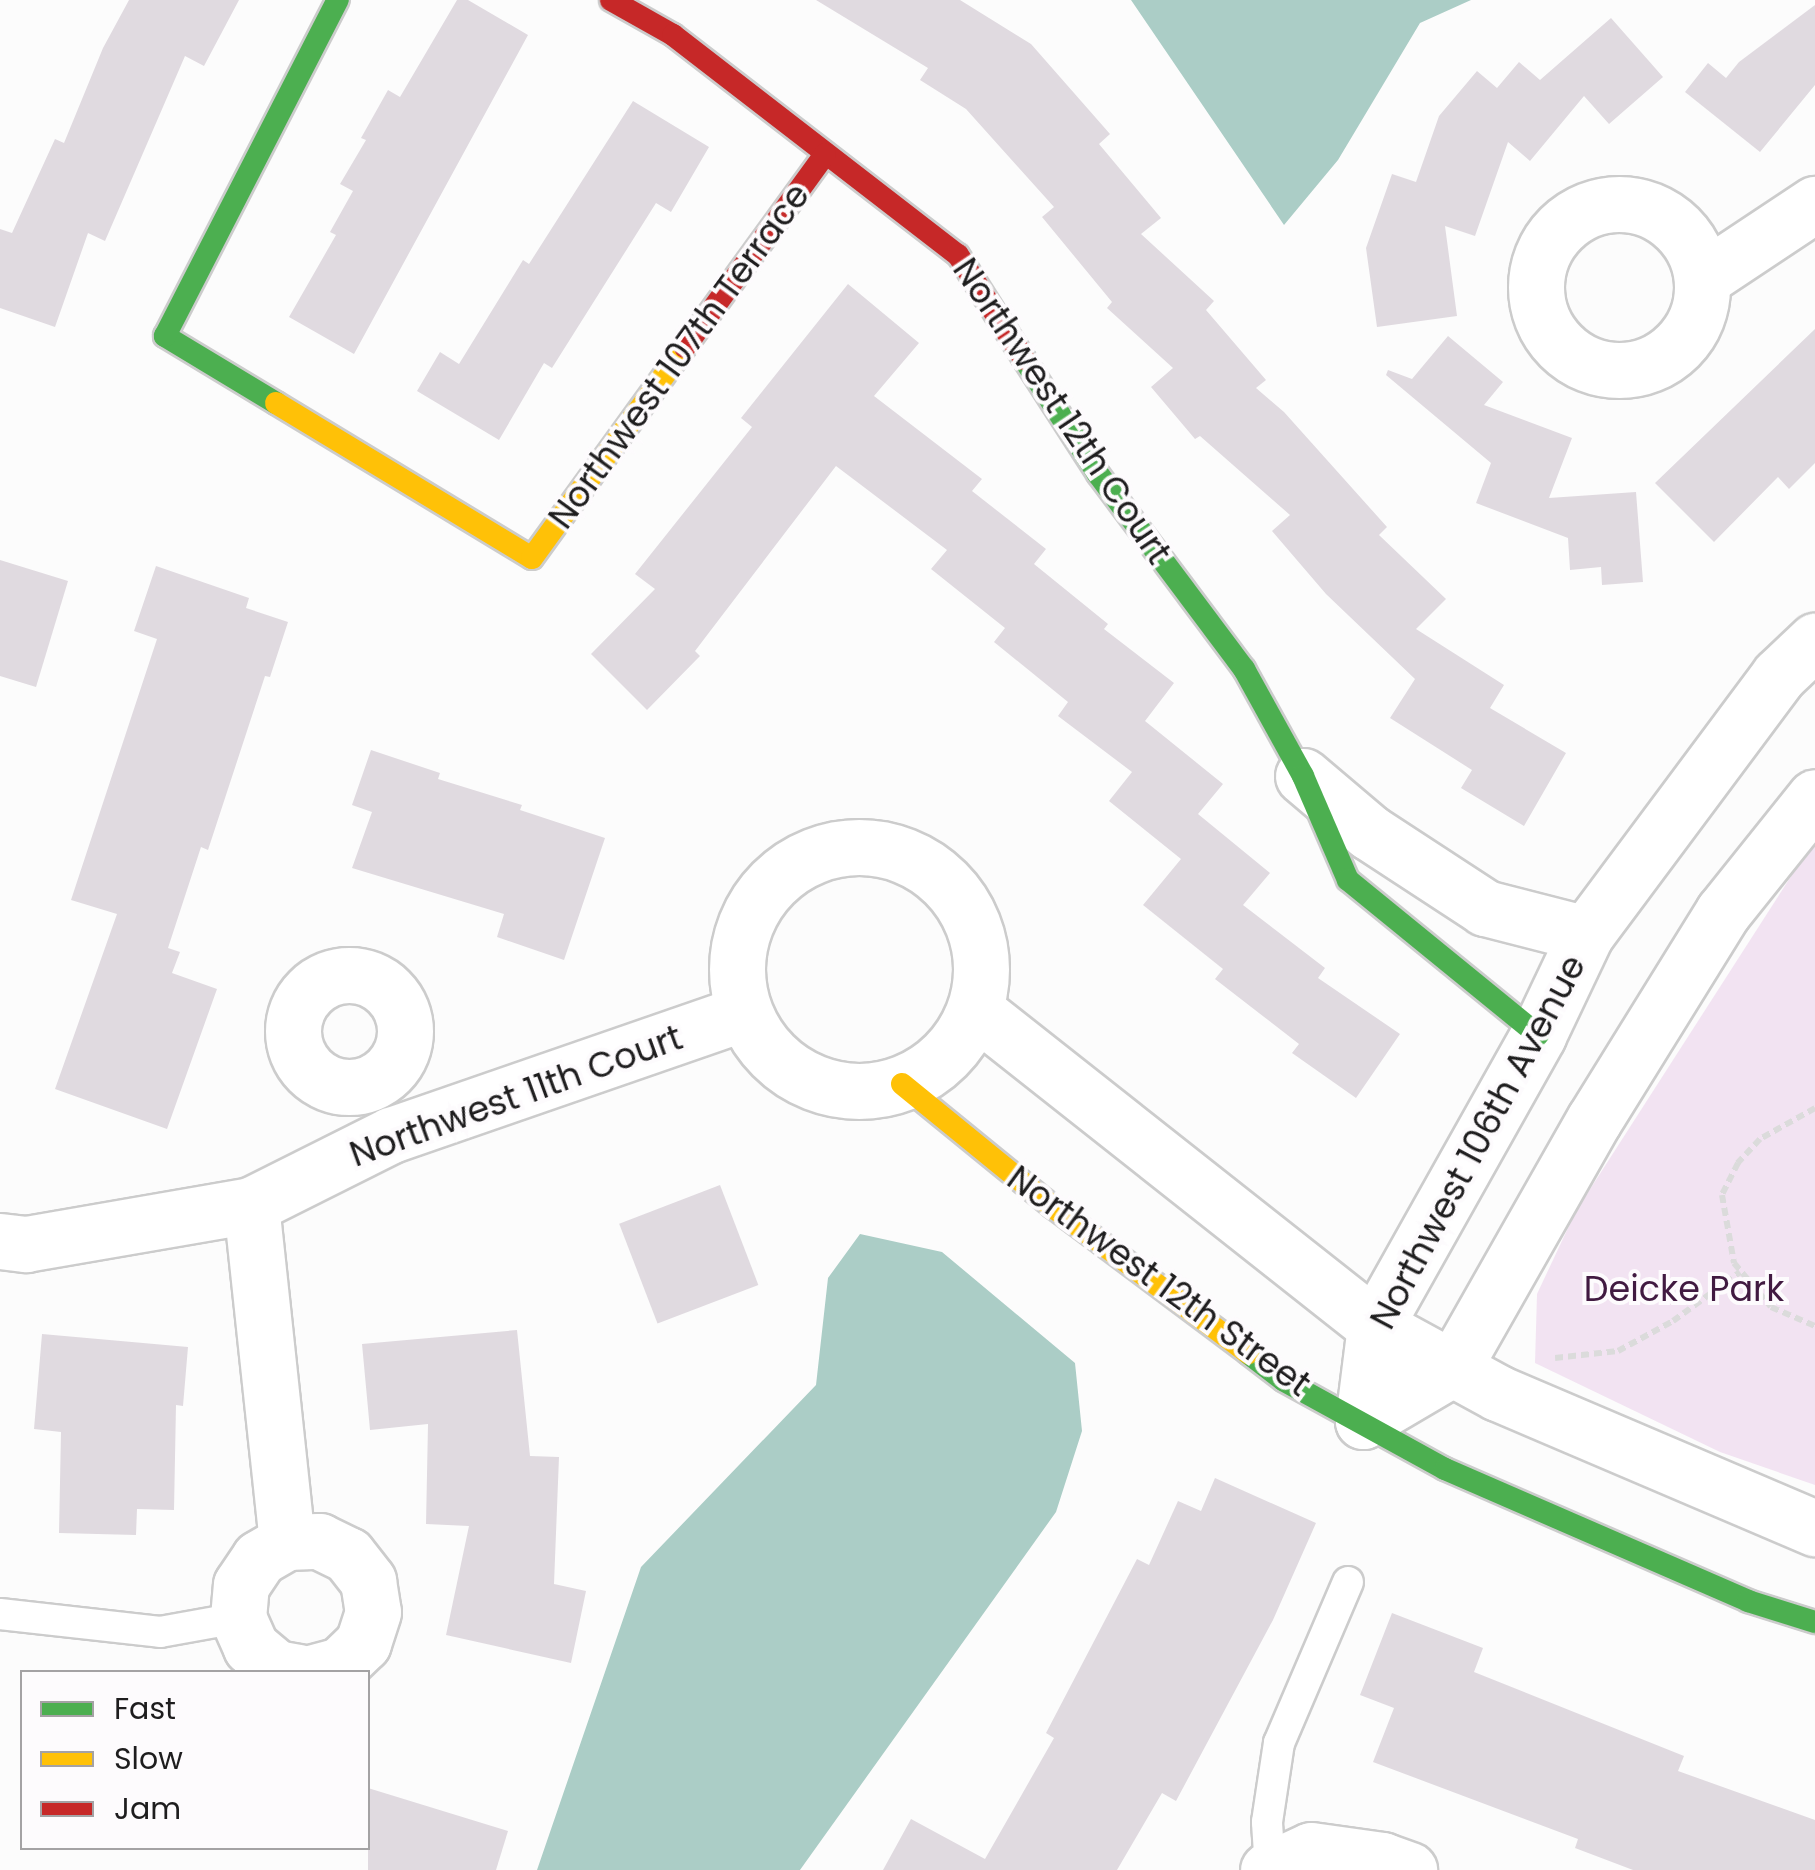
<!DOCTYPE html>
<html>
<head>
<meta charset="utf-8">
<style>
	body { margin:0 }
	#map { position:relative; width:1815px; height:1870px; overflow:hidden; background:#fcfcfc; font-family:Poppins,sans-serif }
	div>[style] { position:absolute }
	.green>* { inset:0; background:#f2e3f2 }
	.water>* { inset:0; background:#abcdc6 }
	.building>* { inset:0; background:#e0dae0; transform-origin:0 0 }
	.path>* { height:6px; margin-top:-3px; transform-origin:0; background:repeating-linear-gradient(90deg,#dbdbdb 0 8px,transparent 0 13px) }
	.roads { filter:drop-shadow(2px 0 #ccc) drop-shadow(-2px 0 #ccc) drop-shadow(0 2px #ccc) drop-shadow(0 -2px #ccc) }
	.lane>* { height:30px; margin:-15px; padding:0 15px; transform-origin:15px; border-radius:15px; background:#fff }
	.street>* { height:55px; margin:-27.5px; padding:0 27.5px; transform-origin:27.5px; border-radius:27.5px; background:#fff }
	.street>.ring { margin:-27.5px; padding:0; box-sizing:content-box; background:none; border:55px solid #fff; border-radius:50% }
	.fast>* { height:22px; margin:-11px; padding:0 11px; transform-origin:11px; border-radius:11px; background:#4caf50 }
	.slow>* { height:22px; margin:-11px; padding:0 11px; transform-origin:11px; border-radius:11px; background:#ffc107 }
	.jam>* { height:22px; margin:-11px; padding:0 11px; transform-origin:11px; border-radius:11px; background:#c62828 }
	span { translate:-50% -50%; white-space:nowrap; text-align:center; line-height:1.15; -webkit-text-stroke:8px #fdfbfd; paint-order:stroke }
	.street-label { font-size:35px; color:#1e1d1e }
	.park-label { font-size:35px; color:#411a41 }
	.legend { position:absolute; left:20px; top:1670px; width:350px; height:180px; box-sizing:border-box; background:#fdfbfd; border:2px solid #a4a2a4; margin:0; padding:12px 18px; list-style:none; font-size:30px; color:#1e1d1e }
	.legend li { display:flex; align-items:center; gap:20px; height:50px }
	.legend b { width:50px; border:2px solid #a4a2a4 }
</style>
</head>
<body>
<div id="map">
	<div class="green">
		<i style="clip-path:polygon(1815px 839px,1815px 1485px,1720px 1452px,1535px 1363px,1537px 1294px,1576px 1211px)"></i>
	</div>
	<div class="water">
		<i style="clip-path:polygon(1131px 0,1471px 0,1420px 23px,1338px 160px,1284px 225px)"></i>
		<i style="clip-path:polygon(860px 1234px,942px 1252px,1075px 1363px,1082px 1431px,1056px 1512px,800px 1870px,537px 1870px,641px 1567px,816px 1385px,828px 1278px)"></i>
	</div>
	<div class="building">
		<i style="clip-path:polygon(129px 0,239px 0,204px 66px,185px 56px,105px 241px,88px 233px,55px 327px,0 308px,0 229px,12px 233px,55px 139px,64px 143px,103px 48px)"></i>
		<i style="clip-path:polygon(457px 0,468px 0,528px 35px,354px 354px,289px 317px,336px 235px,330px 232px,353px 191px,340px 184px,366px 140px,361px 138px,388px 90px,400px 97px)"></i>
		<i style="clip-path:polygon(816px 0,960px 0,1031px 44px,1110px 134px,1099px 144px,1161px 218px,1141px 234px,1214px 301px,1206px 310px,1266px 380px,1256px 388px,1284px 412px,1387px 527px,1379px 535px,1446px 599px,1416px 629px,1504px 685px,1490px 708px,1566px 753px,1524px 826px,1461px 788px,1472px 770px,1390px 718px,1415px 679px,1326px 594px,1272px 531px,1290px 515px,1200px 436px,1195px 439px,1151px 387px,1173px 368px,1107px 308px,1112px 302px,1042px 217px,1054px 207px,966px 109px,920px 80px,928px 68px)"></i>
		<i style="clip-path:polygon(1815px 5px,1815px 85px,1760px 152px,1685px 92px,1708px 63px,1726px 78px,1739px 62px)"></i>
		<i style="clip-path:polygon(1611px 18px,1663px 77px,1609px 124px,1584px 96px,1530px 161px,1508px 142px,1475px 236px,1445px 226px,1457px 316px,1377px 327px,1366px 248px,1392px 174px,1416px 182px,1439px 116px,1477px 71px,1497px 88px,1519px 62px,1540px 80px)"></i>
		<i style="clip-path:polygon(633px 101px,709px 147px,671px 212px,656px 203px,552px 368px,544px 363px,499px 440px,417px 391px,440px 352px,459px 364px,523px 260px,529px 264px)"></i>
		<i style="clip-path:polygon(848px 284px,919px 343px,874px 396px,982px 479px,972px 491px,1046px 549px,1034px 564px,1108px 624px,1104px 629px,1174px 683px,1145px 721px,1223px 784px,1198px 814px,1270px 873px,1243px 905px,1325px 968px,1318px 978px,1400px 1034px,1356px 1098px,1292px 1053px,1299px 1044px,1215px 979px,1223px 969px,1143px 905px,1181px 859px,1109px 801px,1132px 772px,1058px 716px,1068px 702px,994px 642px,1005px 628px,931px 569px,947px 550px,836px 466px,695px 651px,700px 656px,647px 710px,591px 654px,655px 589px,635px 574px,752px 427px,741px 418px)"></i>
		<i style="clip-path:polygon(1815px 329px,1815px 463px,1789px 489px,1778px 477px,1714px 542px,1655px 483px)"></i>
		<i style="clip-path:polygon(1448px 336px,1503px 382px,1484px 405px,1572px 438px,1549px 498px,1636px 492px,1643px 582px,1602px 585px,1601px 567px,1570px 570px,1568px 538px,1476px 503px,1491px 463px,1386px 375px,1388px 370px,1412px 379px)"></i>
		<i style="clip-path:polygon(0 560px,68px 581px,36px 687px,0 676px)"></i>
		<i style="clip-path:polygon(156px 566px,249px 598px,246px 608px,288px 622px,270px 677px,265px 676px,208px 850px,201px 847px,168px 948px,180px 952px,172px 973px,217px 989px,167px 1129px,55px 1089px,117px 914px,71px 900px,157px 639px,134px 631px)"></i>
		<i style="clip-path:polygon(371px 750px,440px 773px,438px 779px,522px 805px,520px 810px,605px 838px,564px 960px,497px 937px,504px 914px,352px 868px,372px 812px,352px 805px)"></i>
		<i style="left:720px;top:1185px;width:107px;height:108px;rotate:69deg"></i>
		<i style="clip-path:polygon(517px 1330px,530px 1456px,559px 1457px,554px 1584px,586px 1591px,571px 1663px,446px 1635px,469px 1526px,426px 1524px,428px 1424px,370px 1430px,362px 1344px)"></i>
		<i style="clip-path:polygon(42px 1334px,188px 1347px,183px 1406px,176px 1405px,174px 1510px,137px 1509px,136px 1535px,59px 1533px,61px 1432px,34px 1429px)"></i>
		<i style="clip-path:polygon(1215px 1478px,1316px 1523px,1273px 1620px,1176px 1801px,1162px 1793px,1117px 1870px,883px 1870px,911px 1819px,985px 1859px,1054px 1738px,1046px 1733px,1137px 1559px,1149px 1565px,1178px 1501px,1201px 1511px)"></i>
		<i style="clip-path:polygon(1392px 1613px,1483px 1648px,1474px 1672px,1684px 1756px,1678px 1771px,1815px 1820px,1815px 1870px,1633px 1870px,1575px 1848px,1578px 1839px,1373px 1762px,1394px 1708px,1360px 1695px)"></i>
		<i style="clip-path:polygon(368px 1788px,508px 1831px,496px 1870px,368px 1870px)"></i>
	</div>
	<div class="path">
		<i style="left:1815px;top:1108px;width:63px;rotate:150.6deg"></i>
		<i style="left:1760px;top:1139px;width:33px;rotate:133deg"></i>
		<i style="left:1738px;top:1163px;width:36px;rotate:117deg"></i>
		<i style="left:1722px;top:1195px;width:69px;rotate:80deg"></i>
		<i style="left:1734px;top:1263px;width:57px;rotate:49.9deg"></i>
		<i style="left:1771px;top:1307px;width:48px;rotate:23.4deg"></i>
		<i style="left:1555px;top:1358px;width:63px;rotate:-6.3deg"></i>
		<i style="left:1618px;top:1351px;width:63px;rotate:-28.6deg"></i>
		<i style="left:1673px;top:1321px;width:83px;rotate:-36.2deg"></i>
	</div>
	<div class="roads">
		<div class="lane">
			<i style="left:0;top:1614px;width:161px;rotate:6.4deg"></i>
			<i style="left:160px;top:1632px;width:79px;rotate:-10.2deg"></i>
			<i style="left:1270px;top:1869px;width:47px;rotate:-93.7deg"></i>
			<i style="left:1267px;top:1822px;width:80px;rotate:-81.4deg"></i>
			<i style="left:1279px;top:1743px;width:175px;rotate:-66.8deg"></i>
		</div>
		<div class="street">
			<i class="ring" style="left:1536px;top:204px;width:111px;height:111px"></i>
			<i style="left:1702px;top:279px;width:136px;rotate:-33.6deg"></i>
			<i style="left:1303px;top:776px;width:87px;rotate:40.3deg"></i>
			<i style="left:1369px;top:832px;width:139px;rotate:33.2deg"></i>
			<i style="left:1485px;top:908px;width:104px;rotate:14.4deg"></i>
			<i class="ring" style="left:737px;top:847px;width:189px;height:189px"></i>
			<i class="ring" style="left:293px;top:975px;width:57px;height:57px"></i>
			<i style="left:975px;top:1010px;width:510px;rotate:38.31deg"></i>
			<i style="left:1375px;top:1326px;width:140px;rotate:28.6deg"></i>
			<i style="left:1498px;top:1393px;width:345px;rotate:23.1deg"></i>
			<i style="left:251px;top:1205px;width:339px;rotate:83.9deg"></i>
			<i style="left:0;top:1241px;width:26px;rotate:7deg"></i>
			<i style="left:26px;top:1244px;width:228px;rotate:-9.8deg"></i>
			<i style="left:251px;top:1205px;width:157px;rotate:-26.6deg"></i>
			<i style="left:391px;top:1135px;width:373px;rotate:-19.1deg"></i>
			<i style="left:1363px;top:1421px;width:96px;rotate:-82.8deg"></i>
			<i style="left:1375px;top:1326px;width:334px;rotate:-60.7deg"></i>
			<i style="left:1538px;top:1035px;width:112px;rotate:-64.6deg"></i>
			<i style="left:1586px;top:934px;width:323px;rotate:-53.3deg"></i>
			<i style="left:1779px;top:675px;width:50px;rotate:-43.4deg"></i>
			<i style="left:1363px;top:1421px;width:104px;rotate:-30.5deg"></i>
			<i style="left:1453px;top:1368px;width:285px;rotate:-60.4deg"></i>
			<i style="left:1594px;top:1120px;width:245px;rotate:-58.2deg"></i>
			<i style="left:1723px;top:912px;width:147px;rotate:-51.3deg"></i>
			<i style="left:299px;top:1672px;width:23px;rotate:-170deg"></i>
			<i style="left:276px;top:1668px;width:33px;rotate:-140deg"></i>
			<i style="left:251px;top:1647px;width:32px;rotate:-114deg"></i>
			<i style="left:238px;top:1618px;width:33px;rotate:-85deg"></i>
			<i style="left:241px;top:1585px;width:32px;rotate:-56deg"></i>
			<i style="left:259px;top:1558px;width:32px;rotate:-30deg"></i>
			<i style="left:287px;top:1542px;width:32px;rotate:-2deg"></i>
			<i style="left:319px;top:1541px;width:32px;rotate:26deg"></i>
			<i style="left:348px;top:1555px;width:33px;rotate:52deg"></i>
			<i style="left:368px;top:1581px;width:31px;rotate:81deg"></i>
			<i style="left:373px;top:1612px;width:33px;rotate:108deg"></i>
			<i style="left:363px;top:1643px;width:32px;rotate:136deg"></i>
			<i style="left:340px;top:1665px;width:27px;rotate:165deg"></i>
			<i style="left:1268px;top:1870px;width:47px;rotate:-24.9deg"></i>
			<i style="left:1311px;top:1850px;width:72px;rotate:8deg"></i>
			<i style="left:1382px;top:1860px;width:29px;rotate:20deg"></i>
		</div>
		<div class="fast">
			<i style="left:1024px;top:359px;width:137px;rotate:57.2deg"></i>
			<i style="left:1098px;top:474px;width:244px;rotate:53.2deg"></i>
			<i style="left:1244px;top:669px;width:122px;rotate:61.1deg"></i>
			<i style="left:1303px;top:776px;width:113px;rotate:66.6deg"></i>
			<i style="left:1348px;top:880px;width:245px;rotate:39.2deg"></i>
			<i style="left:276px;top:403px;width:130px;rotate:-148.9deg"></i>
			<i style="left:165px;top:336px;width:378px;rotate:-62.8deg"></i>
			<i style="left:1248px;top:1353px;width:44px;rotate:37.6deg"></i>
			<i style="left:1283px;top:1380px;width:185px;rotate:28.8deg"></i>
			<i style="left:1445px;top:1469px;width:331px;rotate:23.5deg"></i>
			<i style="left:1748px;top:1601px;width:70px;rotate:17.4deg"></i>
		</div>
		<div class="slow">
			<i style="left:276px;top:403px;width:299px;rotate:31.2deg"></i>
			<i style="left:532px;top:558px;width:261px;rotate:-54.1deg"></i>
			<i style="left:902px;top:1084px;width:195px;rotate:39.2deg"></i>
			<i style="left:1053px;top:1207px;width:244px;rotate:36.8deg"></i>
		</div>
		<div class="jam">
			<i style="left:611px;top:0;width:71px;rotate:29.4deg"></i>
			<i style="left:673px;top:35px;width:360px;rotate:37.7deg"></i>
			<i style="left:958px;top:255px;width:123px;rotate:57.6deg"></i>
			<i style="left:685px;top:347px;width:238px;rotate:-54deg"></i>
		</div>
	</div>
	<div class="street-label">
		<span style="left:679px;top:356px;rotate:-54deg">Northwest 107th Terrace</span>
		<span style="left:1062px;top:411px;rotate:56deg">Northwest 12th Court</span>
		<span style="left:516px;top:1096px;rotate:-20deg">Northwest 11th Court</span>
		<span style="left:1478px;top:1142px;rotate:-62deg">Northwest 106th Avenue</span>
		<span style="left:1159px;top:1281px;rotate:36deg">Northwest 12th Street</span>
	</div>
	<div class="park-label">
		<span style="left:1684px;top:1289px">Deicke Park</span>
	</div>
	<ul class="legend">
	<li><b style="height:12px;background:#4caf50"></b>Fast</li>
	<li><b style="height:12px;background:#ffc107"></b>Slow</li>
	<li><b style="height:12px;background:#c62828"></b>Jam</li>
	</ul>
</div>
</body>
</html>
